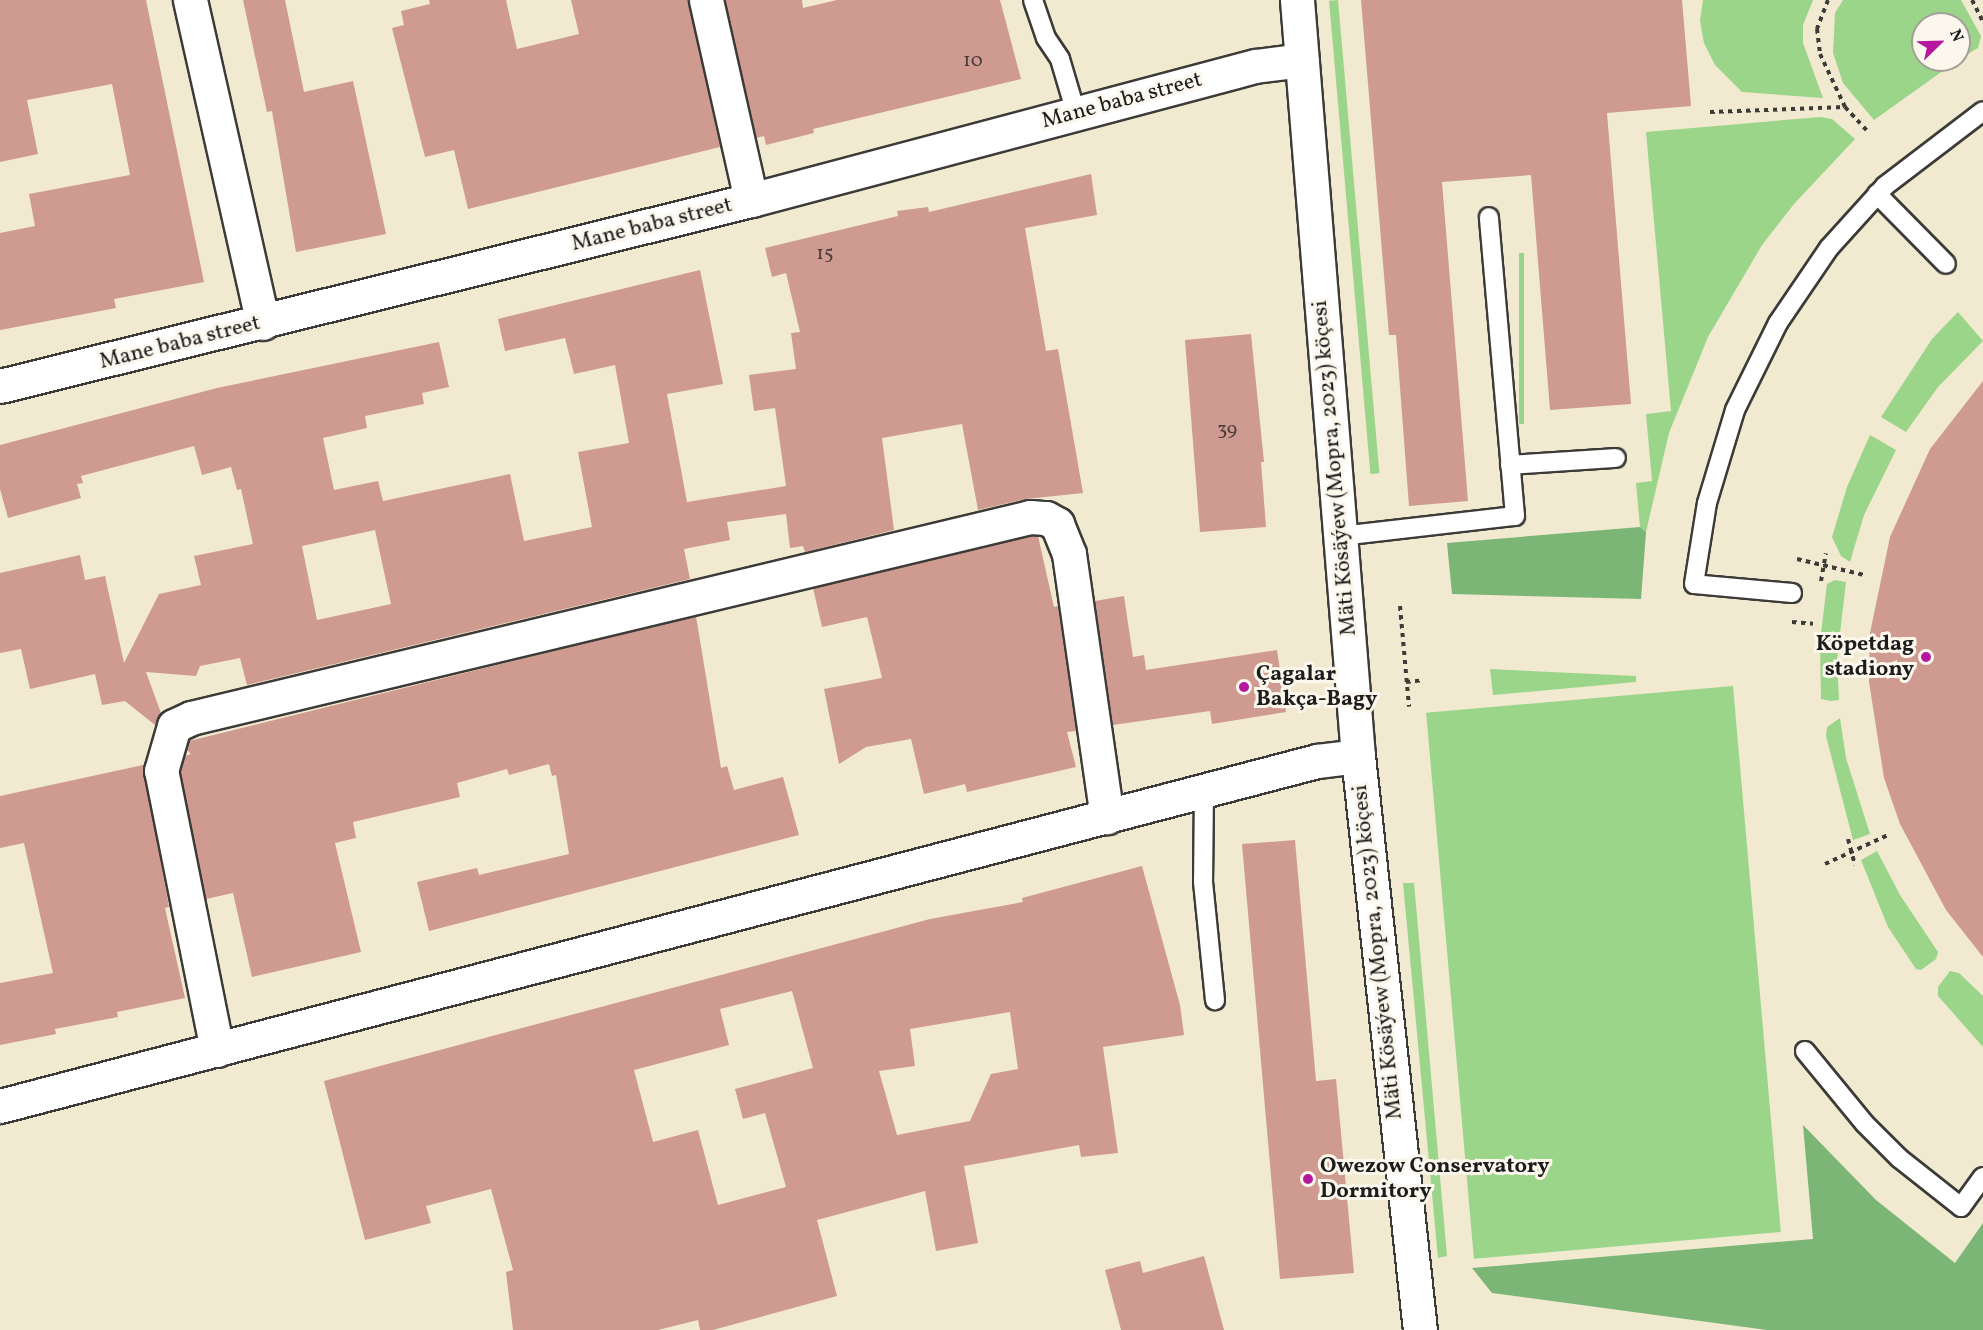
<!DOCTYPE html>
<html>
<head>
<meta charset="utf-8">
<style>
	body { margin:0 }
	#map { position:relative; width:1983px; height:1330px; overflow:hidden; background:#f1e9d0; font-family:Vollkorn,serif }
	div>[style] { position:absolute }
	.green>* { inset:0; background:#9ad58a; transform-origin:0 0 }
	.forest>* { inset:0; background:#7bb676 }
	.building>* { inset:0; background:#cf9b91 }
	.path>* { height:4px; margin-top:-2px; transform-origin:0; background:repeating-linear-gradient(90deg,#3c3b37 0 4.5px,transparent 0 9px) }
	.roads { filter:drop-shadow(2px 0 #3c3b37) drop-shadow(-2px 0 #3c3b37) drop-shadow(0 2px #3c3b37) drop-shadow(0 -2px #3c3b37) }
	.service>* { height:18px; margin:-9px; padding:0 9px; transform-origin:9px; border-radius:9px; background:#fff }
	.minor>* { height:33px; margin:-16.5px; padding:0 16.5px; transform-origin:16.5px; border-radius:16.5px; background:#fff }
	.tertiary>* { height:33px; margin:-16.5px; padding:0 16.5px; transform-origin:16.5px; border-radius:16.5px; background:#fff }
	.dots>* { width:16px; height:16px; translate:-50% -50%; box-sizing:border-box; border:3px solid #fbf7ec; border-radius:50% }
	span { translate:-50% -50%; white-space:nowrap; text-align:center; line-height:1.15; -webkit-text-stroke:6px #fbf7ec; paint-order:stroke }
	.number-label { font-size:20px; color:#493c39 }
	.number-label span { -webkit-text-stroke-width:0 }
	.street-label { font-size:22px; color:#1c1c1c }
	.poi-label { font-size:22px; color:#1c1c1c; font-weight:700 }
	.right { translate:-100% -50%; text-align:right }
	.left { translate:0 -50%; text-align:left }
	.north { position:absolute; left:1911px; top:12px; width:60px; height:60px; box-sizing:border-box; background:#fbf7ec; border:2px solid #a29f99; border-radius:50%; rotate:67deg; font-size:16px; font-weight:700; line-height:24px; text-align:center; color:#1c1c1c }
	.north::after { content:''; display:block; margin:auto; width:21px; height:27px; background:#b5179e; clip-path:polygon(50% 0,100% 100%,50% 72%,0 100%) }
</style>
</head>
<body>
<div id="map">
	<div class="green">
		<i style="left:1338px;top:0;width:475px;height:9px;rotate:85deg"></i>
		<i style="clip-path:polygon(1703px 0,1813px 0,1803px 25px,1803px 43px,1823px 98px,1742px 92px,1715px 65px,1704px 43px,1700px 21px)"></i>
		<i style="clip-path:polygon(1843px 0,1961px 0,1981px 36px,1978px 48px,1959px 59px,1959px 24px,1923px 24px,1923px 60px,1958px 60px,1874px 120px,1843px 83px,1833px 53px,1835px 13px)"></i>
		<i style="clip-path:polygon(1820px 117px,1832px 119px,1855px 139px,1794px 204px,1762px 245px,1708px 337px,1669px 433px,1646px 532px,1640px 527px,1636px 483px,1652px 481px,1646px 414px,1671px 411px,1646px 132px)"></i>
		<i style="left:1519px;top:253px;width:5px;height:171px"></i>
		<i style="clip-path:polygon(1958px 312px,1983px 341px,1938px 387px,1906px 432px,1881px 417px,1932px 339px)"></i>
		<i style="clip-path:polygon(1870px 435px,1896px 450px,1864px 515px,1850px 562px,1841px 556px,1832px 537px,1847px 487px)"></i>
		<i style="clip-path:polygon(1835px 580px,1846px 582px,1837px 659px,1839px 700px,1831px 701px,1821px 699px,1820px 642px,1827px 584px)"></i>
		<i style="clip-path:polygon(1490px 669px,1636px 676px,1636px 682px,1493px 695px)"></i>
		<i style="left:1733px;top:686px;width:548px;height:308px;rotate:85deg"></i>
		<i style="clip-path:polygon(1840px 718px,1846px 758px,1870px 834px,1853px 840px,1826px 736px,1827px 727px)"></i>
		<i style="clip-path:polygon(1877px 851px,1900px 895px,1938px 952px,1936px 959px,1921px 970px,1916px 969px,1888px 927px,1861px 860px)"></i>
		<i style="clip-path:polygon(1403px 883px,1414px 883px,1447px 1256px,1438px 1258px)"></i>
		<i style="clip-path:polygon(1950px 971px,1959px 973px,1983px 996px,1983px 1047px,1938px 996px,1938px 987px)"></i>
	</div>
	<div class="forest">
		<i style="clip-path:polygon(1640px 527px,1646px 532px,1641px 599px,1452px 594px,1447px 543px)"></i>
		<i style="clip-path:polygon(1803px 1125px,1876px 1200px,1955px 1263px,1983px 1223px,1983px 1330px,1767px 1330px,1492px 1293px,1472px 1268px,1813px 1239px)"></i>
	</div>
	<div class="building">
		<i style="clip-path:polygon(0 0,146px 0,204px 282px,114px 299px,116px 308px,0 330px,0 233px,35px 226px,29px 194px,130px 175px,112px 84px,27px 100px,38px 154px,0 162px)"></i>
		<i style="clip-path:polygon(243px 0,285px 0,304px 92px,353px 81px,386px 234px,296px 252px,272px 111px,267px 112px)"></i>
		<i style="clip-path:polygon(429px 0,506px 0,517px 49px,579px 34px,571px 0,688px 0,720px 147px,468px 209px,454px 150px,425px 157px,392px 28px,404px 25px,401px 11px,430px 4px)"></i>
		<i style="clip-path:polygon(725px 0,802px 0,803px 8px,837px 0,1000px 0,1021px 79px,813px 129px,814px 133px,766px 145px,764px 136px,756px 138px)"></i>
		<i style="clip-path:polygon(1361px 0,1682px 0,1691px 106px,1607px 113px,1631px 404px,1550px 410px,1531px 175px,1442px 182px,1468px 501px,1409px 506px,1396px 335px,1389px 335px)"></i>
		<i style="clip-path:polygon(evenodd,1091px 174px,1097px 215px,1025px 228px,1046px 351px,1058px 349px,1083px 493px,1026px 499px,978px 510px,962px 424px,882px 438px,894px 530px,805px 552px,803px 546px,790px 548px,786px 514px,727px 522px,730px 540px,684px 549px,690px 579px,247px 685px,240px 658px,200px 666px,196px 676px,146px 672px,161px 713px,155px 725px,125px 701px,102px 705px,95px 674px,30px 689px,21px 649px,0 653px,0 573px,80px 555px,85px 580px,105px 576px,124px 663px,159px 594px,201px 585px,194px 556px,253px 544px,241px 489px,237px 490px,231px 467px,202px 475px,194px 446px,81px 476px,83px 483px,77px 484px,81px 498px,8px 518px,0 489px,0 445px,217px 388px,439px 342px,449px 387px,422px 393px,424px 404px,365px 416px,367px 428px,323px 438px,334px 490px,378px 481px,383px 501px,510px 474px,524px 541px,592px 527px,578px 452px,629px 443px,615px 365px,574px 374px,565px 338px,505px 351px,498px 319px,700px 270px,723px 384px,667px 394px,687px 502px,786px 486px,775px 408px,754px 411px,749px 375px,796px 369px,791px 333px,800px 332px,786px 273px,772px 277px,765px 248px,898px 216px,897px 211px,928px 207px,929px 212px,1091px 174px,375px 530px,391px 604px,317px 620px,302px 546px,375px 530px)"></i>
		<i style="clip-path:polygon(1251px 334px,1264px 462px,1261px 462px,1266px 527px,1200px 532px,1185px 340px)"></i>
		<i style="clip-path:polygon(1983px 381px,1983px 957px,1946px 910px,1900px 824px,1884px 778px,1869px 682px,1870px 633px,1890px 537px,1930px 449px)"></i>
		<i style="clip-path:polygon(1032px 536px,1038px 536px,1054px 607px,1058px 606px,1076px 731px,1067px 732px,1076px 767px,967px 792px,965px 784px,924px 794px,911px 739px,866px 747px,839px 764px,824px 689px,882px 678px,867px 617px,822px 627px,813px 588px)"></i>
		<i style="clip-path:polygon(1124px 596px,1133px 657px,1144px 655px,1146px 670px,1277px 650px,1286px 712px,1212px 724px,1210px 711px,1113px 725px,1095px 601px)"></i>
		<i style="clip-path:polygon(696px 616px,721px 768px,727px 766px,734px 790px,783px 777px,799px 835px,429px 931px,417px 882px,477px 868px,479px 875px,569px 854px,556px 775px,552px 776px,549px 764px,509px 775px,507px 769px,457px 783px,460px 797px,353px 822px,356px 838px,335px 843px,361px 952px,252px 977px,233px 893px,206px 899px,180px 772px,185px 756px,191px 754px,187px 750px,189px 741px)"></i>
		<i style="clip-path:polygon(143px 765px,169px 907px,165px 908px,185px 998px,117px 1012px,118px 1017px,55px 1029px,56px 1034px,0 1045px,0 983px,53px 973px,24px 843px,0 848px,0 796px)"></i>
		<i style="clip-path:polygon(1295px 840px,1316px 1081px,1336px 1079px,1354px 1273px,1280px 1279px,1242px 844px)"></i>
		<i style="clip-path:polygon(evenodd,1142px 866px,1180px 1005px,1184px 1035px,1103px 1047px,1118px 1153px,1081px 1157px,1079px 1145px,964px 1166px,978px 1243px,936px 1251px,925px 1191px,817px 1220px,837px 1296px,713px 1330px,700px 1330px,698px 1320px,658px 1330px,513px 1330px,506px 1272px,513px 1270px,491px 1189px,426px 1206px,431px 1223px,365px 1240px,324px 1081px,930px 919px,1023px 902px,1022px 898px,1142px 866px,792px 991px,813px 1068px,735px 1089px,743px 1119px,765px 1113px,786px 1187px,718px 1205px,698px 1130px,653px 1142px,634px 1070px,729px 1045px,720px 1009px,792px 991px,1142px 866px,1010px 1012px,1018px 1069px,991px 1074px,970px 1121px,897px 1135px,879px 1071px,915px 1066px,910px 1029px,1010px 1012px)"></i>
		<i style="clip-path:polygon(1204px 1256px,1224px 1330px,1121px 1330px,1105px 1270px,1140px 1261px,1143px 1273px)"></i>
	</div>
	<div class="path">
		<i style="left:1828px;top:0;width:31px;rotate:111deg"></i>
		<i style="left:1817px;top:29px;width:25px;rotate:83deg"></i>
		<i style="left:1820px;top:54px;width:59px;rotate:64.7deg"></i>
		<i style="left:1845px;top:107px;width:35px;rotate:47deg"></i>
		<i style="left:1972px;top:0;width:25px;rotate:63deg"></i>
		<i style="left:1710px;top:112px;width:135px;rotate:-2.1deg"></i>
		<i style="left:1797px;top:559px;width:69px;rotate:13.4deg"></i>
		<i style="left:1821px;top:581px;width:28px;rotate:-80deg"></i>
		<i style="left:1400px;top:606px;width:101px;rotate:84.9deg"></i>
		<i style="left:1792px;top:622px;width:21px;rotate:5deg"></i>
		<i style="left:1406px;top:682px;width:18px;rotate:-6deg"></i>
		<i style="left:1848px;top:839px;width:27px;rotate:75deg"></i>
		<i style="left:1825px;top:864px;width:69px;rotate:-24.7deg"></i>
	</div>
	<div class="roads">
		<div class="service">
			<i style="left:1033px;top:0;width:40px;rotate:71.1deg"></i>
			<i style="left:1046px;top:38px;width:25px;rotate:56deg"></i>
			<i style="left:1060px;top:59px;width:56px;rotate:73.5deg"></i>
			<i style="left:1877px;top:194px;width:98px;rotate:45.4deg"></i>
			<i style="left:1510px;top:465px;width:106px;rotate:-3.8deg"></i>
			<i style="left:1341px;top:536px;width:175px;rotate:-6.6deg"></i>
			<i style="left:1515px;top:516px;width:300px;rotate:-95deg"></i>
			<i style="left:1792px;top:593px;width:98px;rotate:-174.8deg"></i>
			<i style="left:1694px;top:584px;width:82px;rotate:-80.9deg"></i>
			<i style="left:1707px;top:503px;width:97px;rotate:-73.2deg"></i>
			<i style="left:1735px;top:410px;width:97px;rotate:-63.7deg"></i>
			<i style="left:1778px;top:323px;width:91px;rotate:-55.8deg"></i>
			<i style="left:1829px;top:248px;width:84px;rotate:-47.9deg"></i>
			<i style="left:1885px;top:186px;width:123px;rotate:-37.4deg"></i>
			<i style="left:1204px;top:790px;width:92px;rotate:90.6deg"></i>
			<i style="left:1203px;top:882px;width:119px;rotate:84.2deg"></i>
			<i style="left:1805px;top:1051px;width:94px;rotate:50.6deg"></i>
			<i style="left:1865px;top:1124px;width:48px;rotate:45deg"></i>
			<i style="left:1899px;top:1158px;width:79px;rotate:38.3deg"></i>
			<i style="left:1961px;top:1207px;width:37px;rotate:-54deg"></i>
		</div>
		<div class="minor">
			<i style="left:190px;top:0;width:331px;rotate:77.3deg"></i>
			<i style="left:706px;top:0;width:205px;rotate:77.3deg"></i>
			<i style="left:0;top:386px;width:774px;rotate:-13.91deg"></i>
			<i style="left:751px;top:200px;width:522px;rotate:-14.89deg"></i>
			<i style="left:1255px;top:66px;width:47px;rotate:-7.3deg"></i>
			<i style="left:217px;top:1050px;width:285px;rotate:-101.3deg"></i>
			<i style="left:161px;top:771px;width:47px;rotate:-73.9deg"></i>
			<i style="left:174px;top:726px;width:19px;rotate:-25deg"></i>
			<i style="left:191px;top:718px;width:863px;rotate:-13.47deg"></i>
			<i style="left:1030px;top:517px;width:16px;rotate:4deg"></i>
			<i style="left:1046px;top:518px;width:13px;rotate:29deg"></i>
			<i style="left:1057px;top:524px;width:32px;rotate:68deg"></i>
			<i style="left:1069px;top:554px;width:266px;rotate:81.8deg"></i>
			<i style="left:0;top:1106px;width:1361px;rotate:-14.68deg"></i>
			<i style="left:1317px;top:761px;width:41px;rotate:-7deg"></i>
		</div>
		<div class="tertiary">
			<i style="left:1297px;top:0;width:758px;rotate:85.39deg"></i>
			<i style="left:1358px;top:756px;width:577px;rotate:83.84deg"></i>
		</div>
	</div>
	<div class="dots">
		<i style="left:1926px;top:657px;background:#b5179e"></i>
		<i style="left:1244px;top:687px;background:#b5179e"></i>
		<i style="left:1308px;top:1179px;background:#b5179e"></i>
	</div>
	<div class="number-label">
		<span style="left:973px;top:61px">10</span>
		<span style="left:825px;top:254px">15</span>
		<span style="left:1227px;top:430px">39</span>
	</div>
	<div class="street-label">
		<span style="left:1122px;top:101px;rotate:-15deg">Mane baba street</span>
		<span style="left:652px;top:225px;rotate:-14deg">Mane baba street</span>
		<span style="left:180px;top:343px;rotate:-14deg">Mane baba street</span>
		<span style="left:1335px;top:468px;rotate:-95deg">Mäti Kösäýew (Mopra, 2023) köçesi</span>
		<span style="left:1378px;top:952px;rotate:-96deg">Mäti Kösäýew (Mopra, 2023) köçesi</span>
	</div>
	<div class="poi-label">
		<span class="right" style="left:1914px;top:657px">Köpetdag<br>stadiony</span>
		<span class="left" style="left:1256px;top:687px">Çagalar<br>Bakça-Bagy</span>
		<span class="left" style="left:1320px;top:1179px">Owezow Conservatory<br>Dormitory</span>
	</div>
	<div class="north">N</div>
</div>
</body>
</html>
